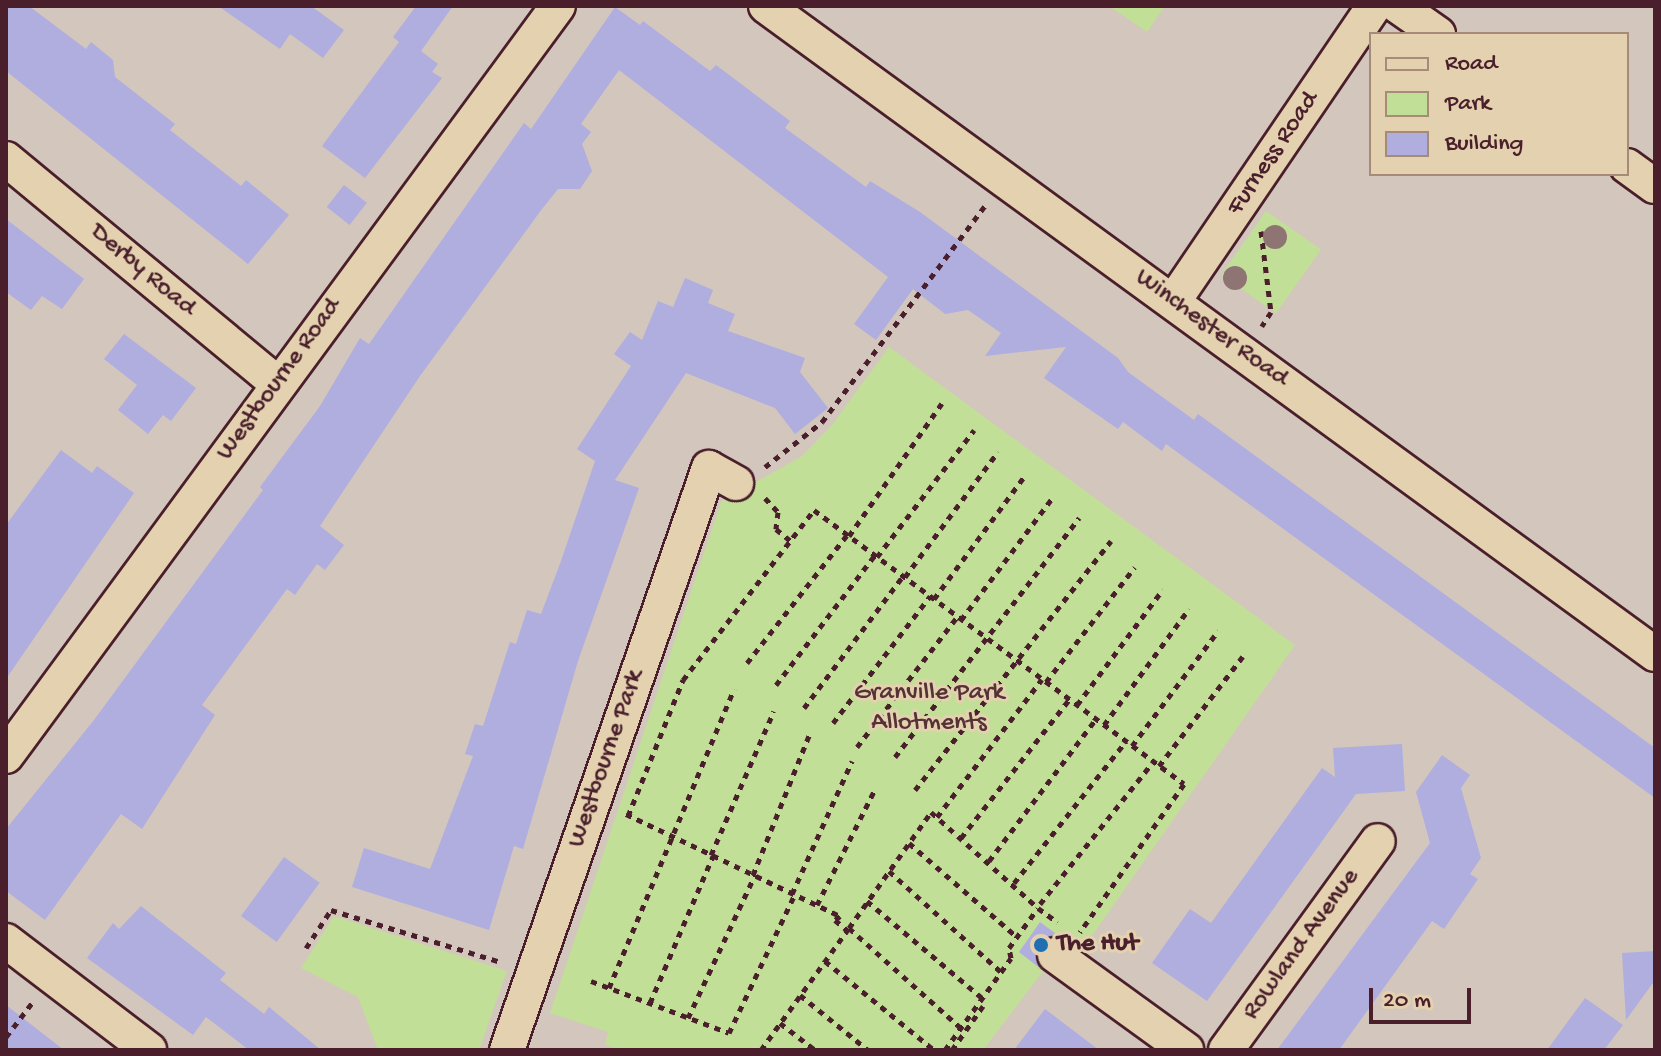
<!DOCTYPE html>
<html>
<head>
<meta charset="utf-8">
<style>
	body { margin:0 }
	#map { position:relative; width:1661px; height:1056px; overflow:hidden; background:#d3c6bd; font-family:"Gochi Hand",sans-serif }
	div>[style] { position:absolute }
	.green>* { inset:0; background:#c2df97; transform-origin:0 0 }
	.building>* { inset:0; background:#afaedf; transform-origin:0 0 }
	.path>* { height:5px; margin-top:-2.5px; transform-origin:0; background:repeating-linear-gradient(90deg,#4a1f2b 0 6px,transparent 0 12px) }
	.roads { filter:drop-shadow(2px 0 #4a1f2b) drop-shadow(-2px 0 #4a1f2b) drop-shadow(0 2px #4a1f2b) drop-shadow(0 -2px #4a1f2b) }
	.minor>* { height:34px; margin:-17px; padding:0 17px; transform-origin:17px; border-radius:17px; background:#e3d1af }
	.trees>* { width:24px; height:24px; margin:-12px; border-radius:50%; background:#8e7573 }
	.dots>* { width:22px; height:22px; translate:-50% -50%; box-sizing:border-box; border:4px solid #e3d1af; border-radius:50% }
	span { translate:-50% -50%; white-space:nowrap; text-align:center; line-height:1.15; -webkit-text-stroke:6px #e3d1af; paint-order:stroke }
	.street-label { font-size:26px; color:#4a1f2b }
	.park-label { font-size:26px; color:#563236 }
	.poi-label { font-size:26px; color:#4a1f2b; font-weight:700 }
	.left { translate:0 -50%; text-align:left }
	.frame { position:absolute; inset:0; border:8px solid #4a1f2b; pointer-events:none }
	.legend { position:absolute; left:1369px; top:32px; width:260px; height:144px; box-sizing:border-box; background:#e3d1af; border:2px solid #a68a7a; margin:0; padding:10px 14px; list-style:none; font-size:24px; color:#4a1f2b }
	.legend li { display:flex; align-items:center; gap:16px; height:40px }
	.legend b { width:40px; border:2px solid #a68a7a }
	.scale { position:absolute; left:1369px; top:988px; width:102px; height:36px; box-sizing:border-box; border:4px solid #4a1f2b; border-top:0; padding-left:10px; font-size:24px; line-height:28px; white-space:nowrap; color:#4a1f2b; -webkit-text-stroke:6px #e3d1af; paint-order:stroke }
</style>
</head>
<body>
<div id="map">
	<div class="green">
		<i style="clip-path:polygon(1109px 6px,1165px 6px,1147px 32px)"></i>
		<i style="left:1266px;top:211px;width:67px;height:78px;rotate:35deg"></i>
		<i style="clip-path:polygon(889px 347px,1295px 645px,1085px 946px,1070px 936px,983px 1050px,620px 1050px,605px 1044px,608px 1032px,550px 1013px,721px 502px,802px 456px,832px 425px)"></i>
		<i style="clip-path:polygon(334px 916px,507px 971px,479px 1050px,378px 1050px,358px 997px,301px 968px)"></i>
	</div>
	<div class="building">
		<i style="clip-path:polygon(6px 6px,29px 6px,86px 49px,91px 42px,113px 60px,115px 77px,175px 124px,170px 130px,241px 186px,246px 180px,289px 215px,248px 264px,6px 71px)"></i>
		<i style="clip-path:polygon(218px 6px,311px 6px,344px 30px,323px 58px,290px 34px,280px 49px)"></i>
		<i style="clip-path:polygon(416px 6px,453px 6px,421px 51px,438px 64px,432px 72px,442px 78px,365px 178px,322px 146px,399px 42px,393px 37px)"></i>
		<i style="clip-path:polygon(615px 7px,640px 25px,643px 21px,710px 71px,716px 65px,790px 121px,785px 128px,866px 187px,870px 181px,920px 212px,1118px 358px,1128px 372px,1194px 420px,1198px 414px,1655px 748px,1655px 798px,1166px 444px,1162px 451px,1123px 422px,1118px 429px,1044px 378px,1066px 347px,985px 356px,1001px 333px,968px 310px,945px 314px,913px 289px,876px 340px,854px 324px,888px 277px,619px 70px,581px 124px,591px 132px,582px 144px,592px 171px,580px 189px,558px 189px,542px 209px,420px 376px,320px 526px,344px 545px,325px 570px,317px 564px,295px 595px,287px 589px,202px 705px,215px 715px,142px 829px,121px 814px,45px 920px,6px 891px,6px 829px,94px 720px,263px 490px,260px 487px,320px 406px,360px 338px,369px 344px,524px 123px,531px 129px)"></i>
		<i style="left:344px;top:185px;width:29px;height:28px;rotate:38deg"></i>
		<i style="clip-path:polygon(6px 219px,84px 279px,62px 309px,42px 296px,31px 310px,6px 292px)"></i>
		<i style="clip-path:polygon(685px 278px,713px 290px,708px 303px,735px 314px,728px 331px,805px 358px,800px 372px,828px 408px,795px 434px,775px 408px,686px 373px,615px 480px,639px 488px,578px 661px,523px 849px,514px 846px,489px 930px,352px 887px,364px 848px,430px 869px,473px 756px,465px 754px,475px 724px,483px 726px,510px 642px,516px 644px,527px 610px,541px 614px,561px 561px,595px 461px,577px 449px,631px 366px,614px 354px,630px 332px,642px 340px,658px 301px,673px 307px)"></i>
		<i style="clip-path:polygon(124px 334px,196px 388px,171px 421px,163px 415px,148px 434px,118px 410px,137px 385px,104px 359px)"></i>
		<i style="clip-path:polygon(61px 450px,92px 473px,97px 466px,134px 493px,6px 679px,6px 525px)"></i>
		<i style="clip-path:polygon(1402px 744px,1405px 791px,1356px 794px,1207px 1001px,1152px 963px,1190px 909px,1211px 923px,1322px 768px,1335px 777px,1333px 748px)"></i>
		<i style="clip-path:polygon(1442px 755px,1470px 775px,1461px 788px,1481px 858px,1470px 874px,1478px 879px,1444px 929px,1432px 921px,1339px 1050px,1277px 1050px,1430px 843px,1416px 792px)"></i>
		<i style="left:284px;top:857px;width:44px;height:73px;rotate:36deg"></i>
		<i style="clip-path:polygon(141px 906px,226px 973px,220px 980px,264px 1014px,269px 1007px,321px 1050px,249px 1050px,206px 1017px,193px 1035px,87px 958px,113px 923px,119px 929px)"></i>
		<i style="clip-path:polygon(1040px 922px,1059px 936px,1038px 944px,1035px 954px,1041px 969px,1019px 952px)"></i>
		<i style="clip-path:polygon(1655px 951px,1655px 980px,1626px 1020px,1622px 953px)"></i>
		<i style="clip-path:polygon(1585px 998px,1623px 1025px,1604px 1050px,1547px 1050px)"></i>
		<i style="clip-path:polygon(6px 1005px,64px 1050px,6px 1050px)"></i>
		<i style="clip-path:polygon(1045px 1009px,1099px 1050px,1014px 1050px)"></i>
	</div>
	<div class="path">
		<i style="left:1261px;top:231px;width:82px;rotate:83deg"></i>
		<i style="left:1271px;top:312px;width:17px;rotate:123deg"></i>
		<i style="left:765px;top:467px;width:73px;rotate:-38.3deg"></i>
		<i style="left:822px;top:422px;width:273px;rotate:-53deg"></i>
		<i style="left:765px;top:498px;width:19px;rotate:47deg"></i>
		<i style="left:778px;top:512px;width:17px;rotate:97deg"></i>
		<i style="left:776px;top:529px;width:19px;rotate:39deg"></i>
		<i style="left:849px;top:536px;width:162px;rotate:-55deg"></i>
		<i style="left:877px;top:557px;width:160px;rotate:-52.6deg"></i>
		<i style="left:905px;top:577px;width:156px;rotate:-53.4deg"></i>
		<i style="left:934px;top:599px;width:155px;rotate:-53.6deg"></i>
		<i style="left:961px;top:620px;width:154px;rotate:-53.2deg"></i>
		<i style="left:747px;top:663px;width:162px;rotate:-52deg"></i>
		<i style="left:1046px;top:682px;width:145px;rotate:-52.3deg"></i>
		<i style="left:776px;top:685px;width:163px;rotate:-52.7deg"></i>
		<i style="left:1077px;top:705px;width:144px;rotate:-53.4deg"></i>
		<i style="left:804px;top:708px;width:165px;rotate:-53.1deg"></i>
		<i style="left:833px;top:723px;width:160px;rotate:-52.6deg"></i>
		<i style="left:1104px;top:725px;width:144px;rotate:-53.8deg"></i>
		<i style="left:1132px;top:746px;width:144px;rotate:-53.2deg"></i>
		<i style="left:857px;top:747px;width:165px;rotate:-52.4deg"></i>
		<i style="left:895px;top:757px;width:302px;rotate:-52.4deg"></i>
		<i style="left:1159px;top:766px;width:138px;rotate:-52.6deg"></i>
		<i style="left:915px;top:790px;width:317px;rotate:-51.8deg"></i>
		<i style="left:626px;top:814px;width:237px;rotate:25.5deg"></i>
		<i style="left:840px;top:916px;width:6px;rotate:141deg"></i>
		<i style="left:835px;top:920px;width:16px;rotate:40deg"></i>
		<i style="left:628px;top:816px;width:147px;rotate:-68deg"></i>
		<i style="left:683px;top:680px;width:215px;rotate:-52.4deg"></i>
		<i style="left:814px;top:510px;width:460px;rotate:36.5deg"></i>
		<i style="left:1184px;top:784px;width:181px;rotate:125.1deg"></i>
		<i style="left:937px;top:817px;width:173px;rotate:-52.7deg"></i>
		<i style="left:961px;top:838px;width:175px;rotate:-52deg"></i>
		<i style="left:909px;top:843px;width:143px;rotate:41deg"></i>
		<i style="left:711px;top:855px;width:157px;rotate:-66.4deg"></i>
		<i style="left:989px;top:861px;width:178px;rotate:-53deg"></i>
		<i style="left:889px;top:871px;width:151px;rotate:42deg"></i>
		<i style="left:753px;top:875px;width:153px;rotate:-68.1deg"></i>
		<i style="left:1014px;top:883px;width:181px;rotate:-51.7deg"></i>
		<i style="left:792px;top:894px;width:146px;rotate:-65.7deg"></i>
		<i style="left:867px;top:901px;width:150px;rotate:40.1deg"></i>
		<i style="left:1040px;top:904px;width:181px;rotate:-51.5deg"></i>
		<i style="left:817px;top:905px;width:130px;rotate:-63.4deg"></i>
		<i style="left:849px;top:928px;width:142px;rotate:-54.7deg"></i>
		<i style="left:931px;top:812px;width:144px;rotate:41.9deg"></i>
		<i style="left:306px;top:948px;width:45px;rotate:-56.7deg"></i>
		<i style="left:331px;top:910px;width:178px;rotate:17deg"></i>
		<i style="left:825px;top:961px;width:141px;rotate:39.2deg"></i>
		<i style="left:591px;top:981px;width:147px;rotate:20.6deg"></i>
		<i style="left:729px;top:1033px;width:154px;rotate:-64.6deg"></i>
		<i style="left:609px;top:988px;width:324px;rotate:-67.3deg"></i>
		<i style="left:800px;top:995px;width:87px;rotate:39deg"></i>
		<i style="left:650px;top:1003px;width:160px;rotate:-66.8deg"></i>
		<i style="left:688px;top:1018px;width:158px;rotate:-64.9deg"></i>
		<i style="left:780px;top:1023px;width:44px;rotate:37.6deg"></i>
		<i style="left:6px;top:1037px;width:43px;rotate:-52.6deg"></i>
		<i style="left:761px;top:1050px;width:150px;rotate:-54.2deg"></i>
		<i style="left:849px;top:928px;width:150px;rotate:41.8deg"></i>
		<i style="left:945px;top:1050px;width:113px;rotate:-54.3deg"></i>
		<i style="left:1011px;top:958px;width:10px;rotate:-101deg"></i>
		<i style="left:1009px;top:948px;width:49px;rotate:-54.1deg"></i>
		<i style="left:1038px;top:908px;width:24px;rotate:36deg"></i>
		<i style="left:952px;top:1050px;width:54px;rotate:-54.8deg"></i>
	</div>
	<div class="roads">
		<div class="minor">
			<i style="left:766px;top:6px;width:1100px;rotate:36.09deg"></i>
			<i style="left:1398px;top:6px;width:49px;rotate:35deg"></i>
			<i style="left:6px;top:159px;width:352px;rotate:39.6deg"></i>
			<i style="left:1627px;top:166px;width:34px;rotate:36deg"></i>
			<i style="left:1173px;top:302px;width:358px;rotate:-55.8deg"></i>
			<i style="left:6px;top:756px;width:931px;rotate:-53.65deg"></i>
			<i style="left:6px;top:941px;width:180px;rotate:37.3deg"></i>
			<i style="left:1055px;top:955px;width:162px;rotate:35.9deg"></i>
			<i style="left:507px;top:1050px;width:616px;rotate:-70.86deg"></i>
			<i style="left:709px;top:468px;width:31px;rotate:29deg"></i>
			<i style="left:1226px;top:1050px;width:258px;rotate:-54deg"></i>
		</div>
	</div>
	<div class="trees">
		<i style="left:1275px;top:237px"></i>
		<i style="left:1235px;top:278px"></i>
	</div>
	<div class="dots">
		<i style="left:1041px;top:945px;background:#1f6fb2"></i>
	</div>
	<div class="street-label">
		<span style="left:1274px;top:154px;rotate:-56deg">Furness Road</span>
		<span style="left:142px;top:271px;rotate:40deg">Derby Road</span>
		<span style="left:1211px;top:329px;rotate:36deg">Winchester Road</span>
		<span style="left:280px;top:380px;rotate:-54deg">Westbourne Road</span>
		<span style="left:607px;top:759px;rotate:-71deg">Westbourne Park</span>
		<span style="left:1302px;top:945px;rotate:-54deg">Rowland Avenue</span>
	</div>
	<div class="park-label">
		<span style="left:929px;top:709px">Granville Park<br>Allotments</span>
	</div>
	<div class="poi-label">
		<span class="left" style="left:1057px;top:945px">The Hut</span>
	</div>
	<div class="frame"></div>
	<ul class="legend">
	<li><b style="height:10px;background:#e3d1af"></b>Road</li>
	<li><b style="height:22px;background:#c2df97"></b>Park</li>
	<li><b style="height:22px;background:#afaedf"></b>Building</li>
	</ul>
	<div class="scale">20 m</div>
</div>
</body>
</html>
